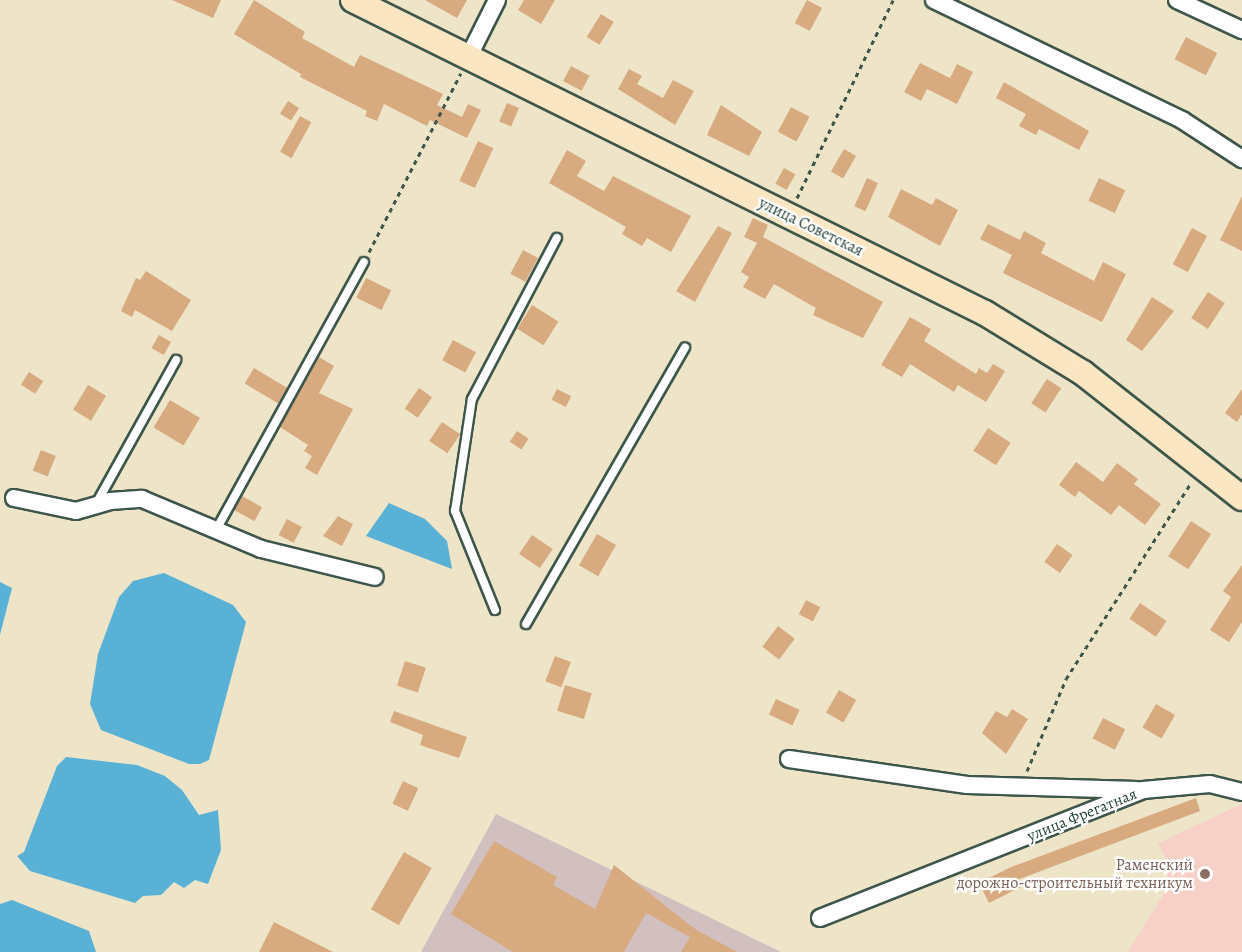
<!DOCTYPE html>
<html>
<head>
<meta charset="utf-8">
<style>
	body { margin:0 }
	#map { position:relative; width:1242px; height:952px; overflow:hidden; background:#eee5c9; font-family:Alegreya,serif }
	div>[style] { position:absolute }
	.built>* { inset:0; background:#f7d1c8 }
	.industrial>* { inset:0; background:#d2bfc0 }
	.water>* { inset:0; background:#59b1d6 }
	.building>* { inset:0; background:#d7aa80; transform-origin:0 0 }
	.path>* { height:3px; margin-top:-1.5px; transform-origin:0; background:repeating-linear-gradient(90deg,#3e564a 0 4.5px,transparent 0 9px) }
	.roads { filter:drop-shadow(2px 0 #3e564a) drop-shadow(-2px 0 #3e564a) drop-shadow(0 2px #3e564a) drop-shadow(0 -2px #3e564a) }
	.lane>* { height:8px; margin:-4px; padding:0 4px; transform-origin:4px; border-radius:4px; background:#fff }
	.street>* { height:16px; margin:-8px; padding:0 8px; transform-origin:8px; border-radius:8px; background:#fff }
	.secondary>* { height:24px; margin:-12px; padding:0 12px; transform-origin:12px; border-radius:12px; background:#fbe6c4 }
	.dots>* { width:16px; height:16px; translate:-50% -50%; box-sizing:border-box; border:3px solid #fff; border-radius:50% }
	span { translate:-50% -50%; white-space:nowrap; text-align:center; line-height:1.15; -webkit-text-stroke:4.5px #fff; paint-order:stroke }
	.street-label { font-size:16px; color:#1f3d34 }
	.education-label { font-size:16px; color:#785e54 }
	.right { translate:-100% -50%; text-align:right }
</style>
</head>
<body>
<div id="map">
	<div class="built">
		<i style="clip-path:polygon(1242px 804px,1242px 952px,1128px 952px,1168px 887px,1168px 862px,1158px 843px)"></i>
	</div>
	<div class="industrial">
		<i style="clip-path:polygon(496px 814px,781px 952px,421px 952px)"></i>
	</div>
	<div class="water">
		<i style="clip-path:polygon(389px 503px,425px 519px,447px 541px,452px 569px,366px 536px)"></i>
		<i style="clip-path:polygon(164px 573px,233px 605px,246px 622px,209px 760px,200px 764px,189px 764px,101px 730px,90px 704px,98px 654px,119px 597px,133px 581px)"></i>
		<i style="clip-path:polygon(0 582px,12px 588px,0 635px)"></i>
		<i style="clip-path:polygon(66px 757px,137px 765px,165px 776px,182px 790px,199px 815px,218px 810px,221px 850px,208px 884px,195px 880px,184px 888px,174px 882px,161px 895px,143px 896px,135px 903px,30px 871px,17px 856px,24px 852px,57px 766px)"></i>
		<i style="clip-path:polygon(12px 900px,89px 931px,96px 952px,0 952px,0 904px)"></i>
	</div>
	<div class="building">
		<i style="clip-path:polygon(172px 0,221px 0,213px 18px)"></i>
		<i style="clip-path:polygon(254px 0,305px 32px,302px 38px,354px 67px,360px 55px,443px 94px,437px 105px,462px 117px,468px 104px,481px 110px,467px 138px,430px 120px,427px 126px,384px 104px,377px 121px,365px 116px,367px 111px,300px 77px,301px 74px,234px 34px)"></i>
		<i style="clip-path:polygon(425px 0,467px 0,457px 18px)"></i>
		<i style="clip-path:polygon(524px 0,555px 0,541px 24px,518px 10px)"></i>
		<i style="left:807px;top:0;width:17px;height:26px;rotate:28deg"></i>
		<i style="left:601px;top:14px;width:15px;height:27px;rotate:32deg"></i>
		<i style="left:1186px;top:37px;width:35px;height:25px;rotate:27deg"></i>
		<i style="clip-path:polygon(920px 63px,950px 78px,957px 64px,973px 72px,957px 104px,927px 89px,921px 101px,904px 92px)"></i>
		<i style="left:571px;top:66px;width:21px;height:17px;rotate:28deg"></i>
		<i style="clip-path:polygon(629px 69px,642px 76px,637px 84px,663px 98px,673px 80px,694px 91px,675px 125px,618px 89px)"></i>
		<i style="clip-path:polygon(1004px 82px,1089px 131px,1079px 150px,1039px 129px,1036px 135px,1019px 126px,1026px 114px,996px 98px)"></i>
		<i style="left:288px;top:101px;width:13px;height:15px;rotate:32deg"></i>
		<i style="left:507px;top:103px;width:13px;height:20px;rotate:23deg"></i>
		<i style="clip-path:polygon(721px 105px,762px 132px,749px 156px,707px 135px)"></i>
		<i style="left:791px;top:107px;width:21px;height:28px;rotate:28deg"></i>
		<i style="left:300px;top:116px;width:13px;height:41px;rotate:29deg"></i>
		<i style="left:478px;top:141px;width:17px;height:44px;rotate:25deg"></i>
		<i style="left:844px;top:149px;width:14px;height:26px;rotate:30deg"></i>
		<i style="clip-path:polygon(567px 150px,586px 161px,577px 176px,604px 191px,613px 176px,691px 216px,671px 252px,647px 238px,642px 246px,622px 234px,626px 227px,549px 183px)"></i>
		<i style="left:784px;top:168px;width:13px;height:18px;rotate:29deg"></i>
		<i style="left:867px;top:178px;width:12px;height:31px;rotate:24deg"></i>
		<i style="left:1099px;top:178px;width:29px;height:25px;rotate:25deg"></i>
		<i style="clip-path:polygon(901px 189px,932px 205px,936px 198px,958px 210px,940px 246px,888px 217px)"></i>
		<i style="clip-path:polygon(1242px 196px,1242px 251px,1220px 240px)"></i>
		<i style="clip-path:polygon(753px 218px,768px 225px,763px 237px,883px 302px,863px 338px,813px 315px,816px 308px,774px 284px,765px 299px,743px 287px,749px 277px,741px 272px,757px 243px,744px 237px)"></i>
		<i style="clip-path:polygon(988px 224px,1020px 240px,1024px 231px,1046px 243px,1041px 253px,1094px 281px,1103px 262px,1126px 274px,1102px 322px,1003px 273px,1012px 255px,980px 239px)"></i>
		<i style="clip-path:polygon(718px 226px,732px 233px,695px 302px,676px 291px)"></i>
		<i style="left:1192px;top:228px;width:17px;height:41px;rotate:28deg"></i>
		<i style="left:523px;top:250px;width:17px;height:27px;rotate:28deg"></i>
		<i style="clip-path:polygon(146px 271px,191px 300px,172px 331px,135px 310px,132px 317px,121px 311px,136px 278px,140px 280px)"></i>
		<i style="left:366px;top:278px;width:28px;height:22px;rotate:26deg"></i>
		<i style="left:1208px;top:292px;width:20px;height:31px;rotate:33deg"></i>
		<i style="clip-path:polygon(1152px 297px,1174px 311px,1142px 351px,1126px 340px)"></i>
		<i style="left:532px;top:305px;width:31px;height:28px;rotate:32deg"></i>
		<i style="clip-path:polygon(910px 317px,931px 329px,924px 341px,976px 374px,979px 368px,987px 373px,993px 364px,1005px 371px,986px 402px,958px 385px,954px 392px,910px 364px,902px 377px,881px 365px)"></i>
		<i style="left:159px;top:335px;width:14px;height:15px;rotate:30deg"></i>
		<i style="left:453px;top:340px;width:26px;height:23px;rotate:28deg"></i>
		<i style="clip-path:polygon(319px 357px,334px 366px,319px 393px,353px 409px,317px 475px,305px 468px,312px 456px,304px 451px,308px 445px,280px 427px)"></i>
		<i style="left:254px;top:368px;width:39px;height:18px;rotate:31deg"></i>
		<i style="left:29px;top:372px;width:17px;height:15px;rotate:33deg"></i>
		<i style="left:1047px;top:379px;width:17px;height:29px;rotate:33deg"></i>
		<i style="left:88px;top:385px;width:21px;height:29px;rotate:31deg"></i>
		<i style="left:419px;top:388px;width:16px;height:25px;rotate:35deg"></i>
		<i style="left:557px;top:389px;width:16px;height:12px;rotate:27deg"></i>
		<i style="clip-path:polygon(1242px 389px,1242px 414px,1237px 422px,1225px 413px)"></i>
		<i style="left:170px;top:400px;width:35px;height:32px;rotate:31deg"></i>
		<i style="left:442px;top:422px;width:22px;height:23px;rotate:34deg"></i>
		<i style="left:988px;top:428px;width:27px;height:27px;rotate:33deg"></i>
		<i style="left:517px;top:431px;width:14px;height:13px;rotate:34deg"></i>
		<i style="left:41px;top:450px;width:16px;height:22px;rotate:22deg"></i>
		<i style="clip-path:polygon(1076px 462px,1103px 482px,1117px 463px,1138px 479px,1134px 484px,1161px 504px,1145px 525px,1119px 505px,1111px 515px,1079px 491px,1075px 497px,1059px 485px)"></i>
		<i style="left:242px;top:496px;width:23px;height:16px;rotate:29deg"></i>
		<i style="clip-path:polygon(338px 516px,353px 524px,342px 546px,323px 536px)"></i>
		<i style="left:287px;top:519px;width:17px;height:18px;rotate:28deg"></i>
		<i style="left:1191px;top:521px;width:24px;height:42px;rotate:33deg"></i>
		<i style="left:597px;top:534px;width:22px;height:36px;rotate:30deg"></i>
		<i style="left:532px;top:535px;width:25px;height:23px;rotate:34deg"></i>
		<i style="left:1057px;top:544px;width:19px;height:22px;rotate:35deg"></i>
		<i style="clip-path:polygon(1242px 565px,1242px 622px,1229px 642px,1210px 630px,1231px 597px,1223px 591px)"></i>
		<i style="left:806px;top:600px;width:16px;height:16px;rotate:27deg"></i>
		<i style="left:1140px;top:603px;width:32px;height:19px;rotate:34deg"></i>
		<i style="left:778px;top:626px;width:21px;height:26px;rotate:37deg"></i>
		<i style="left:555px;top:656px;width:17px;height:27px;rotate:21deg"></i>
		<i style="left:405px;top:661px;width:22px;height:26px;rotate:18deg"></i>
		<i style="left:565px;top:685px;width:28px;height:27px;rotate:17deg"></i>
		<i style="left:839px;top:690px;width:20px;height:26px;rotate:30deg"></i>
		<i style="left:776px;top:699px;width:26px;height:17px;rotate:25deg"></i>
		<i style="left:1156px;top:704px;width:22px;height:27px;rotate:30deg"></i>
		<i style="clip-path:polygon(1012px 709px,1028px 719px,1006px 754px,982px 733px,996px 711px,1007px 717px)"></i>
		<i style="clip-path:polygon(394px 711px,467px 737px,459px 758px,420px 745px,423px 735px,390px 722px)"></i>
		<i style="left:1103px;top:718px;width:25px;height:23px;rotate:27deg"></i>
		<i style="left:403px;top:781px;width:17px;height:25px;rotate:25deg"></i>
		<i style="clip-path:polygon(1196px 798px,1200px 811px,1017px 880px,1021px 887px,989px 903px,979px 883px,1011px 867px)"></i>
		<i style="clip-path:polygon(494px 841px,557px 877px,553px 885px,595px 909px,614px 865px,695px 929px,737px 952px,681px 952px,690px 937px,646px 913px,624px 952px,513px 952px,451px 914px)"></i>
		<i style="left:404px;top:852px;width:32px;height:66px;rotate:30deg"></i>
		<i style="clip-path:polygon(274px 922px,333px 952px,259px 952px)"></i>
	</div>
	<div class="path">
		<i style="left:797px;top:198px;width:220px;rotate:-64.1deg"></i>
		<i style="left:369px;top:252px;width:201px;rotate:-62.8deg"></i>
		<i style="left:1027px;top:771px;width:100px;rotate:-67deg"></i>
		<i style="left:1066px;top:679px;width:232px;rotate:-57.5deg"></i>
	</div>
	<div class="roads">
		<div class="lane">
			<i style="left:96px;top:504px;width:165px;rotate:-60.9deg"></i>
			<i style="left:216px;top:530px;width:306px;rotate:-61.1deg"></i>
			<i style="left:495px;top:610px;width:107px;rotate:-112deg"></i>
			<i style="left:455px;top:511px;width:113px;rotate:-81.4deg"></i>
			<i style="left:472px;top:399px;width:182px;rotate:-62.2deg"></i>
			<i style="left:526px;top:624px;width:319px;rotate:-60.1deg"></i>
		</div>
		<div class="street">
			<i style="left:934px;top:0;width:276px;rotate:25.8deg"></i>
			<i style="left:1182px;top:120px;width:72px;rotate:33deg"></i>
			<i style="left:1177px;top:0;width:72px;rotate:24.8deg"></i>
			<i style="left:468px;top:58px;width:65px;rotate:-63.4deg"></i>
			<i style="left:14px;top:498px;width:63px;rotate:11.8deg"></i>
			<i style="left:76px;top:511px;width:35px;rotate:-16deg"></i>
			<i style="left:110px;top:501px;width:32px;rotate:-4deg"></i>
			<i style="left:142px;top:499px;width:129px;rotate:22.8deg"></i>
			<i style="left:261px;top:549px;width:117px;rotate:13.8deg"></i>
			<i style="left:789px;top:759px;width:180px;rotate:8.3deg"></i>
			<i style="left:967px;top:785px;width:170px;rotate:1.7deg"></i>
			<i style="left:820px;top:918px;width:347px;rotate:-21.6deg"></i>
			<i style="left:1143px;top:790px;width:67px;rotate:-5.1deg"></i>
			<i style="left:1210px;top:784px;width:33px;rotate:14deg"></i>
		</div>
		<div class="secondary">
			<i style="left:353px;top:0;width:705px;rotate:26.35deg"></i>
			<i style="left:985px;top:313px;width:115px;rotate:31.5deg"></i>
			<i style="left:1083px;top:373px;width:202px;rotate:38.2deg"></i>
		</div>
	</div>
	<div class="dots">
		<i style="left:1205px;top:874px;background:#8d6e63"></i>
	</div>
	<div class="street-label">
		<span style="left:811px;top:227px;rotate:26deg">улица Советская</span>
		<span style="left:1082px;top:815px;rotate:-22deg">улица Фрегатная</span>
	</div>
	<div class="education-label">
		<span class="right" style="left:1193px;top:874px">Раменский<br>дорожно-строительный техникум</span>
	</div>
</div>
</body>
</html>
